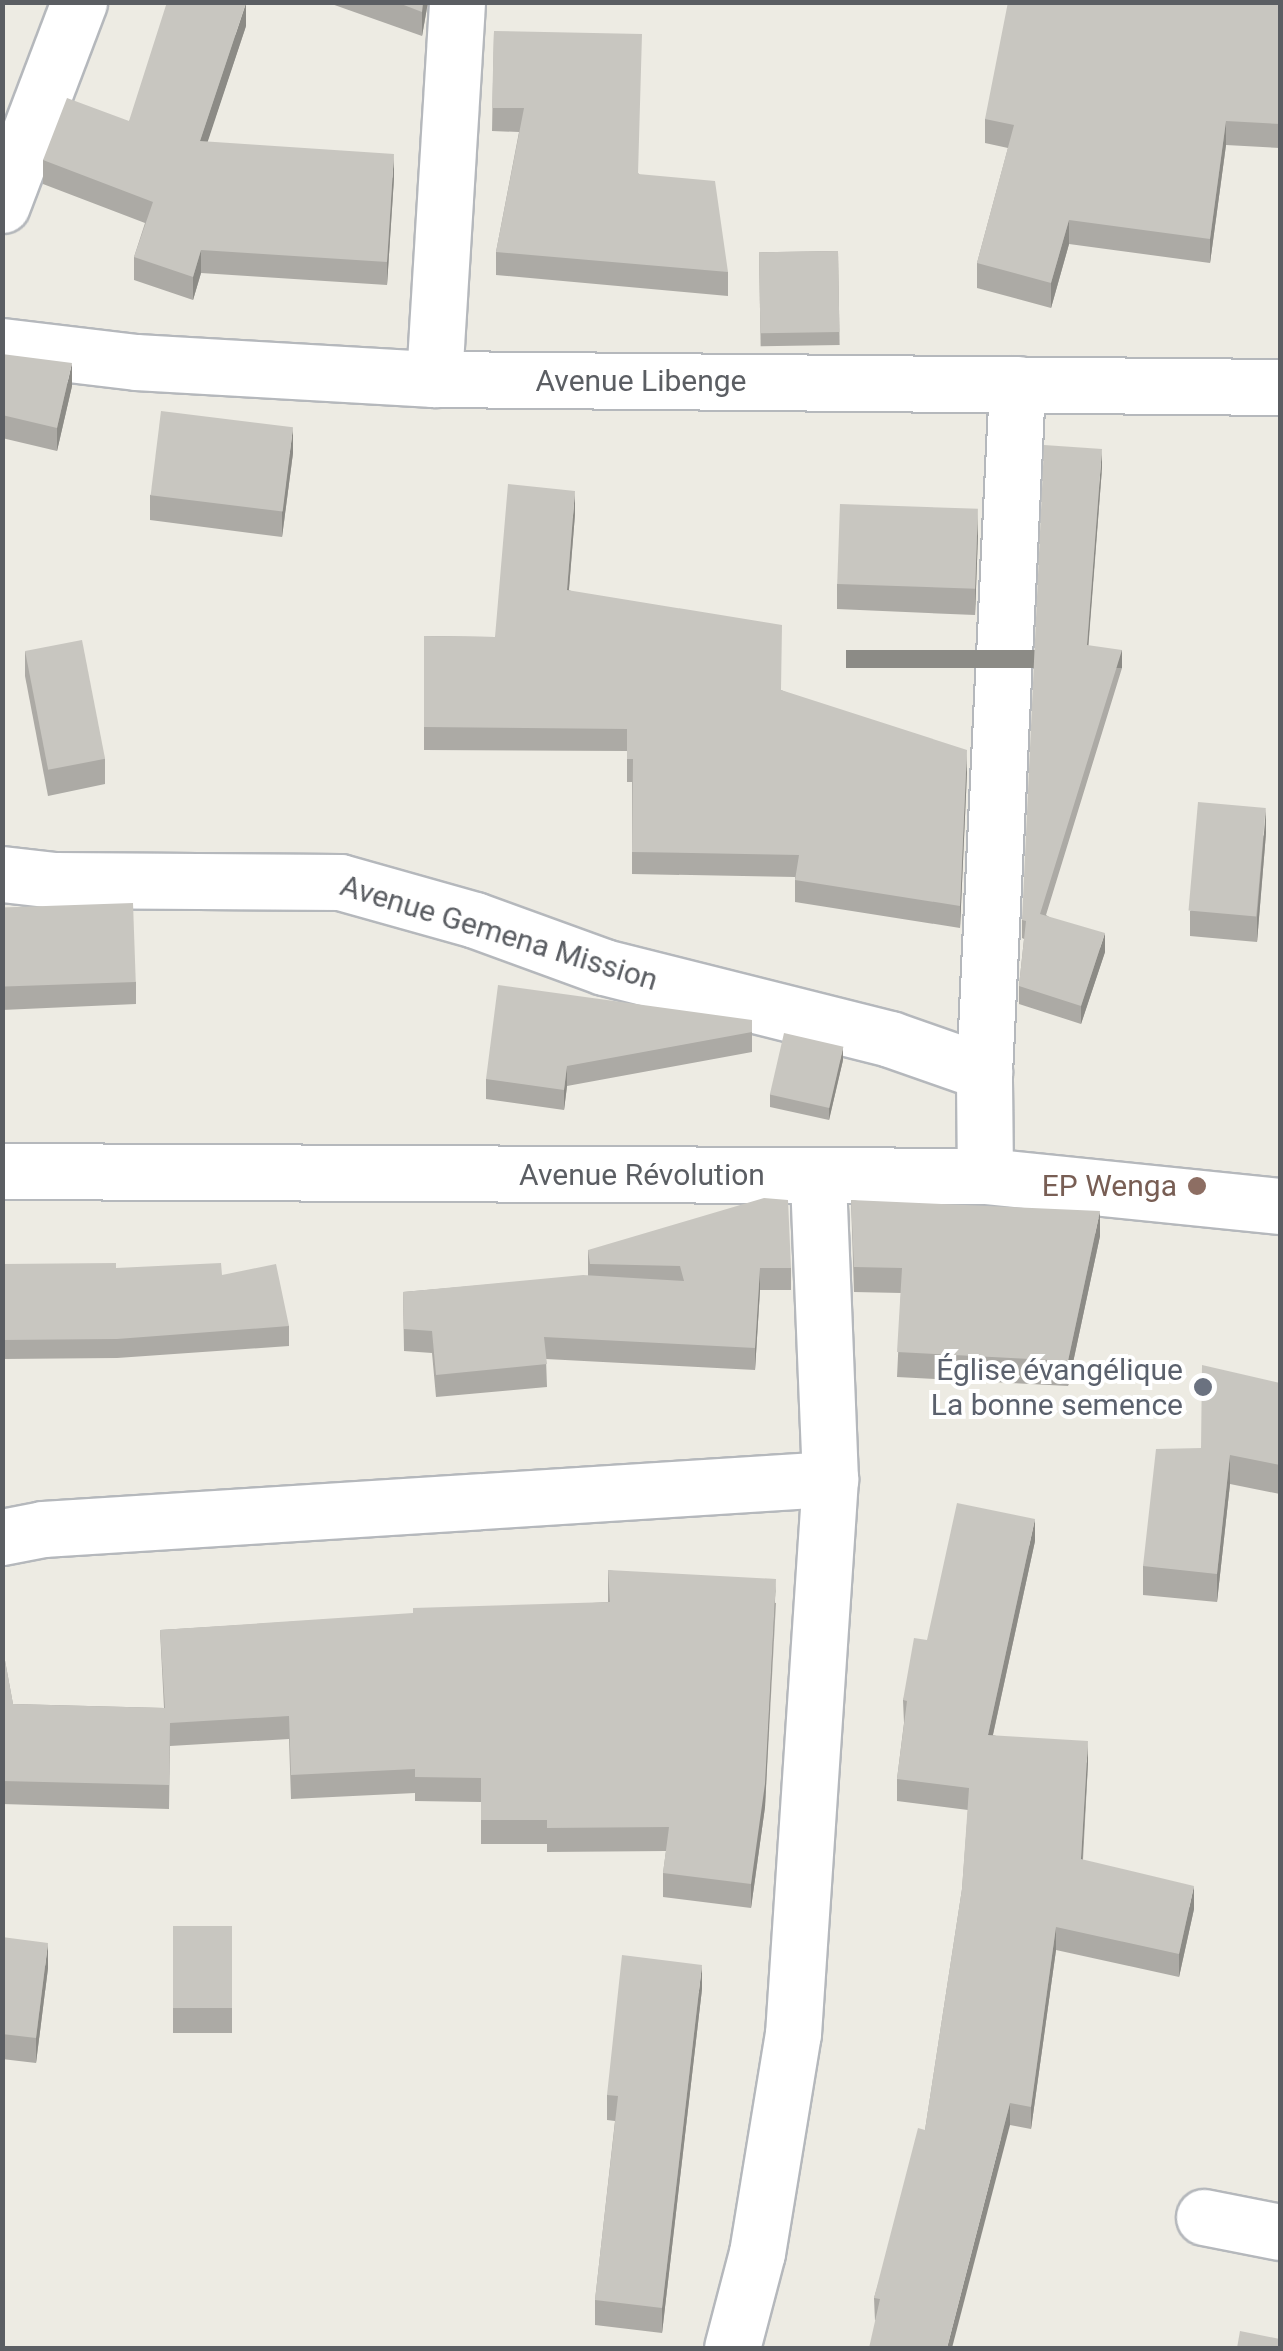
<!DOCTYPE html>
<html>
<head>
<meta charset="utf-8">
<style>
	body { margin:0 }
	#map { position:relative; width:1283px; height:2351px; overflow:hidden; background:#edebe3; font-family:Roboto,sans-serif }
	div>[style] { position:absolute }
	.roads { filter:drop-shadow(2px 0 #b5b8bc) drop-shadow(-2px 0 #b5b8bc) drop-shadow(0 2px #b5b8bc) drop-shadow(0 -2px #b5b8bc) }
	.street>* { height:55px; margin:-27.5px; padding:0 27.5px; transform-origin:27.5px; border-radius:27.5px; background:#fff }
	.secondary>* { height:55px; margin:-27.5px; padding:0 27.5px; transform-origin:27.5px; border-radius:27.5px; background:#fff }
	.wall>* { inset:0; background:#acaaa5; transform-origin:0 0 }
	.shaded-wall>* { inset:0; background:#8c8b86; transform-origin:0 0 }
	.building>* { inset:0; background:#c8c6c0; transform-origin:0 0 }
	.dots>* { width:28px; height:28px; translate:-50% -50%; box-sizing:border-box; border:5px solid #fff; border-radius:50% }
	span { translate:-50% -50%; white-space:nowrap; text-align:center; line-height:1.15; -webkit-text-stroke:8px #fff; paint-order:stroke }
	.street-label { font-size:30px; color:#5b5e63 }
	.education-label { font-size:30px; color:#785e54 }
	.right { translate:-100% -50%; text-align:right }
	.worship-label { font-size:30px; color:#5b616d }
	.frame { position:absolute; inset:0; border:5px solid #5b5e63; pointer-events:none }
</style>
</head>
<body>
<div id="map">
	<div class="roads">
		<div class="street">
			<i style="left:2px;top:205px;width:217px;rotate:-69.2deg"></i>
			<i style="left:2px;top:346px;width:135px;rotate:6.8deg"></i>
			<i style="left:136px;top:362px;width:298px;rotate:3.3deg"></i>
			<i style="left:434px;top:379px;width:846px;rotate:0.54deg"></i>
			<i style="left:434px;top:379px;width:378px;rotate:-86.5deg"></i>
			<i style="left:2px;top:874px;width:53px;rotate:6.5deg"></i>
			<i style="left:55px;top:880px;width:285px;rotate:0.4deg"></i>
			<i style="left:340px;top:882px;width:140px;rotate:15.7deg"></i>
			<i style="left:475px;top:920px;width:137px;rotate:20deg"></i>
			<i style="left:604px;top:967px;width:295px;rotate:14.1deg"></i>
			<i style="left:890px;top:1039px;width:100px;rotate:19.3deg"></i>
			<i style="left:985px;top:1176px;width:104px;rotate:-90.6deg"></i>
			<i style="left:984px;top:1072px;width:689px;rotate:-87.25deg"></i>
			<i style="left:2px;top:1537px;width:42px;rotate:-11deg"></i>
			<i style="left:43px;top:1529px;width:789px;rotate:-3.64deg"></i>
			<i style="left:1204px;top:2217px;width:77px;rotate:11.2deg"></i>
			<i style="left:732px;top:2348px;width:98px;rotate:-75.3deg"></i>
			<i style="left:757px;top:2253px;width:222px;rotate:-80.7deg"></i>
			<i style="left:793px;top:2034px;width:556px;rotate:-86.19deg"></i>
			<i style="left:830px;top:1479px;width:302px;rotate:-92.3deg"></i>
		</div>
		<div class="secondary">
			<i style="left:2px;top:1171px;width:983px;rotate:0.29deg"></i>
			<i style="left:985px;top:1176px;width:297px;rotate:5.8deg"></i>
		</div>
	</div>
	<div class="wall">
		<i style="clip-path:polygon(326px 2px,428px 2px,422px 36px)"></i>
		<i style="clip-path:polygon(1280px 2px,1280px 148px,1226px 145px,1210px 263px,1069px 244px,1051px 308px,977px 288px,977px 263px,1008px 148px,985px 143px,985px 119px)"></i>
		<i style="clip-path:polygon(246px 26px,207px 142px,394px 178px,387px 285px,201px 273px,193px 300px,134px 280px,134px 257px,145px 223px,43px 184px,43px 160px,129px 121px)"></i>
		<i style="clip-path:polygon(494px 31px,639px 174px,728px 272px,728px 296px,496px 275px,496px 252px,519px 132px,492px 131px)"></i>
		<i style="left:838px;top:251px;width:94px;height:79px;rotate:89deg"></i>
		<i style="clip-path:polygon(2px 354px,72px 386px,57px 451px,2px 438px)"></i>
		<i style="clip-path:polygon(293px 453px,282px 537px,150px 520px,150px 495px)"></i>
		<i style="clip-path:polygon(1102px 468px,1088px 646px,1122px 668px,1046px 915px,1105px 952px,1081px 1024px,1019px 1004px,1019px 986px,1024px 939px,1022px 938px,1022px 920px)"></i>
		<i style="clip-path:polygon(575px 514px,569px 590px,781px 690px,967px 772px,960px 928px,795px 902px,795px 877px,632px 874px,632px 782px,627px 782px,627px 751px,424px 750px,424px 636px,495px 637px)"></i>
		<i style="clip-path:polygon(978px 535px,975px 615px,837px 609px,837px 584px)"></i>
		<i style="clip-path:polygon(25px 651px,105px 759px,105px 784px,48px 796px,25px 676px)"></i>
		<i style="clip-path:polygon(1266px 833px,1257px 942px,1190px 936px,1190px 911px)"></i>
		<i style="clip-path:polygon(2px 909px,136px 982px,136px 1004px,2px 1010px)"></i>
		<i style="clip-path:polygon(752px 1020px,752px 1052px,567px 1086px,564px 1110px,486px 1099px,486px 1079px)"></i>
		<i style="clip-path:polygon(843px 1060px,829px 1120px,770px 1107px,770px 1094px)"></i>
		<i style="clip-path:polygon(851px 1200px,1100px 1236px,1068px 1386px,897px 1377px,901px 1293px,854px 1292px)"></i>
		<i style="clip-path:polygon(588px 1250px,791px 1268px,791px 1290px,760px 1290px,755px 1370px,546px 1359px,547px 1387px,436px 1397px,432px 1353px,404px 1351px,403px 1292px,588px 1276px)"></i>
		<i style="clip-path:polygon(2px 1264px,116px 1268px,222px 1275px,289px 1326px,289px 1346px,117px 1358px,2px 1359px)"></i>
		<i style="clip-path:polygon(1280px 1383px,1280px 1494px,1230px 1484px,1217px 1602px,1143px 1595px,1143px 1566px,1201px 1448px)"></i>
		<i style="clip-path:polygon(1035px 1541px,993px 1735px,1088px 1763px,1083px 1860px,1194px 1909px,1179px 1977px,1056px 1950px,1031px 2129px,1010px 2125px,875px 2321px,874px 2298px,925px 2130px,962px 1889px,968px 1810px,897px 1801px,897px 1779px,904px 1723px,903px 1700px,927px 1640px)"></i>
		<i style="clip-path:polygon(608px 1570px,776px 1603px,765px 1807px,751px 1908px,663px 1897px,663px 1873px,666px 1851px,547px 1852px,547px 1844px,481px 1844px,481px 1802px,415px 1801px,415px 1793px,291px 1799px,289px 1739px,170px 1746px,169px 1809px,2px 1804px,2px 1644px,13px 1704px,164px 1708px,160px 1630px,608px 1602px)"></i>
		<i style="left:232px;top:1926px;width:107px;height:59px;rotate:90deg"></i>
		<i style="clip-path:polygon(2px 1937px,48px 1968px,36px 2063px,2px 2059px)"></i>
		<i style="clip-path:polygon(702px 1989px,662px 2333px,595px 2325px,595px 2300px,615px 2121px,607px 2120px,607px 2095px)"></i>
	</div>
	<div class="shaded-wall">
		<i style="clip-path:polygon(423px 2px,428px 2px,422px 36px,422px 12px)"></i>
		<i style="clip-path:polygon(246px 3px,246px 26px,200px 165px,200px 141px)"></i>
		<i style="clip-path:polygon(1226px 121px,1226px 145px,1210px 263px,1210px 239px)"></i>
		<i style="clip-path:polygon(394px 154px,394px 178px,387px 285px,387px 262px)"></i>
		<i style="clip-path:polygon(1069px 220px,1069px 244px,1051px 308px,1051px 283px)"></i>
		<i style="clip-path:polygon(201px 250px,201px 273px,193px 300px,193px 277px)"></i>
		<i style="clip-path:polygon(72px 363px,72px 386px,57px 451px,57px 428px)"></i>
		<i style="clip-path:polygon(293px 428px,293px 453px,282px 537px,282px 512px)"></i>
		<i style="clip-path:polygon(1102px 449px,1102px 468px,1087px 664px,1087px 645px)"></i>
		<i style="clip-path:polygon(575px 491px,575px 514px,567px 612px,567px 590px)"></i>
		<i style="clip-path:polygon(978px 510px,978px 535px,975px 615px,975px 590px)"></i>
		<i style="left:1122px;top:650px;width:18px;height:276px;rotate:90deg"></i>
		<i style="clip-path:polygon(967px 750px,967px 772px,960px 928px,960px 906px)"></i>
		<i style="clip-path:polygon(1266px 808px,1266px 833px,1257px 942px,1257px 917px)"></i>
		<i style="clip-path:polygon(1105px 933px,1105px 952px,1081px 1024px,1081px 1006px)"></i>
		<i style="clip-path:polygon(843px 1047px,843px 1060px,829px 1120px,829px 1107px)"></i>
		<i style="clip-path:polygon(567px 1066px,567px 1086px,564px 1110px,564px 1090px)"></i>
		<i style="clip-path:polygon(1100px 1211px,1100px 1236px,1068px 1386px,1068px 1361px)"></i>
		<i style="clip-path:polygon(760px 1268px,760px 1290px,755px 1370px,755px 1348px)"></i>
		<i style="clip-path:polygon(1230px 1455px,1230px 1484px,1217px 1602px,1217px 1574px)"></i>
		<i style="clip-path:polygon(1035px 1519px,1035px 1541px,988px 1757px,988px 1735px)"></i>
		<i style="clip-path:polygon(776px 1579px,765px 1807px,751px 1908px,751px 1884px)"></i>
		<i style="clip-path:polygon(1088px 1741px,1088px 1763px,1081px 1882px,1081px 1859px)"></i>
		<i style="clip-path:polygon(1194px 1886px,1194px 1909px,1179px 1977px,1179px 1954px)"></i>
		<i style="clip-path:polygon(1056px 1927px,1056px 1950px,1031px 2129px,1031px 2107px)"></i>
		<i style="clip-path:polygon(48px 1943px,48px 1968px,36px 2063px,36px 2038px)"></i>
		<i style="clip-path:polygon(702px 1965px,702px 1989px,662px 2333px,662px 2308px)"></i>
		<i style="clip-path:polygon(1010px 2103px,1010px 2125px,952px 2348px,947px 2348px)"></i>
	</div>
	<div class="building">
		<i style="clip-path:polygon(167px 2px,246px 3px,200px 141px,394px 154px,387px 262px,201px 250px,193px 277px,134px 257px,153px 202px,43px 160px,67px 98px,129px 121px)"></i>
		<i style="clip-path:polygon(396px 2px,423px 2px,422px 12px)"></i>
		<i style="clip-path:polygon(1008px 2px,1280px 2px,1280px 124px,1226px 121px,1210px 239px,1069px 220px,1051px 283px,977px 263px,1014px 125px,985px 119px)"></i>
		<i style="clip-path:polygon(494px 31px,642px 34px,638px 174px,715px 181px,728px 272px,496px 252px,524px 108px,492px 108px)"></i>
		<i style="left:838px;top:251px;width:81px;height:79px;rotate:89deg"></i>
		<i style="clip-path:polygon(2px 354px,72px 363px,57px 428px,2px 415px)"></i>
		<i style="left:161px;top:411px;width:133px;height:85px;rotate:7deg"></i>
		<i style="clip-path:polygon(1044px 445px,1102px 449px,1087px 645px,1122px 650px,1040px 914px,1105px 933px,1081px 1006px,1019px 986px,1026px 921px,1022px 920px)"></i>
		<i style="clip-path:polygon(508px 484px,575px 491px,567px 590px,782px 625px,781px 690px,967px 750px,960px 906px,795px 880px,799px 855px,632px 852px,633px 759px,627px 759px,627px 729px,424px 727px,424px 636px,495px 637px)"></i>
		<i style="left:840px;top:504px;width:138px;height:80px;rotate:2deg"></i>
		<i style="left:82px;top:640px;width:121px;height:58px;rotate:79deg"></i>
		<i style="left:1198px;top:802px;width:68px;height:109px;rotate:5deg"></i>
		<i style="left:133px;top:903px;width:79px;height:131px;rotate:88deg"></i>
		<i style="clip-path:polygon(498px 985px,752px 1020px,752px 1032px,567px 1066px,564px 1090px,486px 1079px)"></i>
		<i style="left:784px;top:1033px;width:61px;height:63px;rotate:13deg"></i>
		<i style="clip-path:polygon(764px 1198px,788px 1200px,791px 1268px,760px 1268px,755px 1348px,544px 1337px,547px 1364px,436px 1375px,432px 1331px,404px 1329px,403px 1292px,583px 1275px,684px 1281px,680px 1266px,590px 1264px,588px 1250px)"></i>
		<i style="clip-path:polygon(851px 1200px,1100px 1211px,1068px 1361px,897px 1352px,902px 1268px,854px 1267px)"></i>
		<i style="clip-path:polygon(116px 1263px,116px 1268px,221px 1263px,222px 1275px,276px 1264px,289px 1326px,117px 1339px,2px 1340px,2px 1264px)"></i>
		<i style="clip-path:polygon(1202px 1365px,1280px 1383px,1280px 1465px,1230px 1455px,1217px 1574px,1143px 1566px,1156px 1449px,1201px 1448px)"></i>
		<i style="clip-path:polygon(957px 1503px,1035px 1519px,988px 1735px,1088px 1741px,1081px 1859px,1194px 1886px,1179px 1954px,1056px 1927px,1031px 2107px,1010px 2103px,947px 2348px,951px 2348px,869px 2348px,880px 2299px,874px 2298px,918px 2128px,925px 2130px,962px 1889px,969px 1788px,897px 1779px,907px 1701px,903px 1700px,914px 1638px,927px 1640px)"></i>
		<i style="clip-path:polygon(608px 1570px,776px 1579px,765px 1784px,751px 1884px,663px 1873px,669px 1827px,547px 1828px,547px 1820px,481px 1820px,481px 1778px,415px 1777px,415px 1769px,291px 1775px,289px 1716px,170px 1723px,169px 1785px,2px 1781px,2px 1644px,13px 1704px,165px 1708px,160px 1630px,413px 1613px,413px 1608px,610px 1602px)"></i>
		<i style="left:232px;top:1926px;width:82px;height:59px;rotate:90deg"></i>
		<i style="clip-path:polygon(2px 1937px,48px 1943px,36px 2038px,2px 2034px)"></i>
		<i style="clip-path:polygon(622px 1955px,702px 1965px,662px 2308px,595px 2300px,618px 2096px,607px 2095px)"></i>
		<i style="clip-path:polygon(1240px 2331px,1280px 2339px,1280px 2348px,1237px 2348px)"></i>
	</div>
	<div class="dots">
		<i style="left:1197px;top:1186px;background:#8d6e63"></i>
		<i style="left:1203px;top:1387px;background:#6b7280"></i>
	</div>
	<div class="street-label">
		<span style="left:641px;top:381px">Avenue Libenge</span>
		<span style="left:499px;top:933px;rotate:17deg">Avenue Gemena Mission</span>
		<span style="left:642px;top:1175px">Avenue Révolution</span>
	</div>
	<div class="education-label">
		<span class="right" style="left:1177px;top:1186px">EP Wenga</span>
	</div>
	<div class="worship-label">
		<span class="right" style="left:1183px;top:1387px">Église évangélique<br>La bonne semence</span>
	</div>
	<div class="frame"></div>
</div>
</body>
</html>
